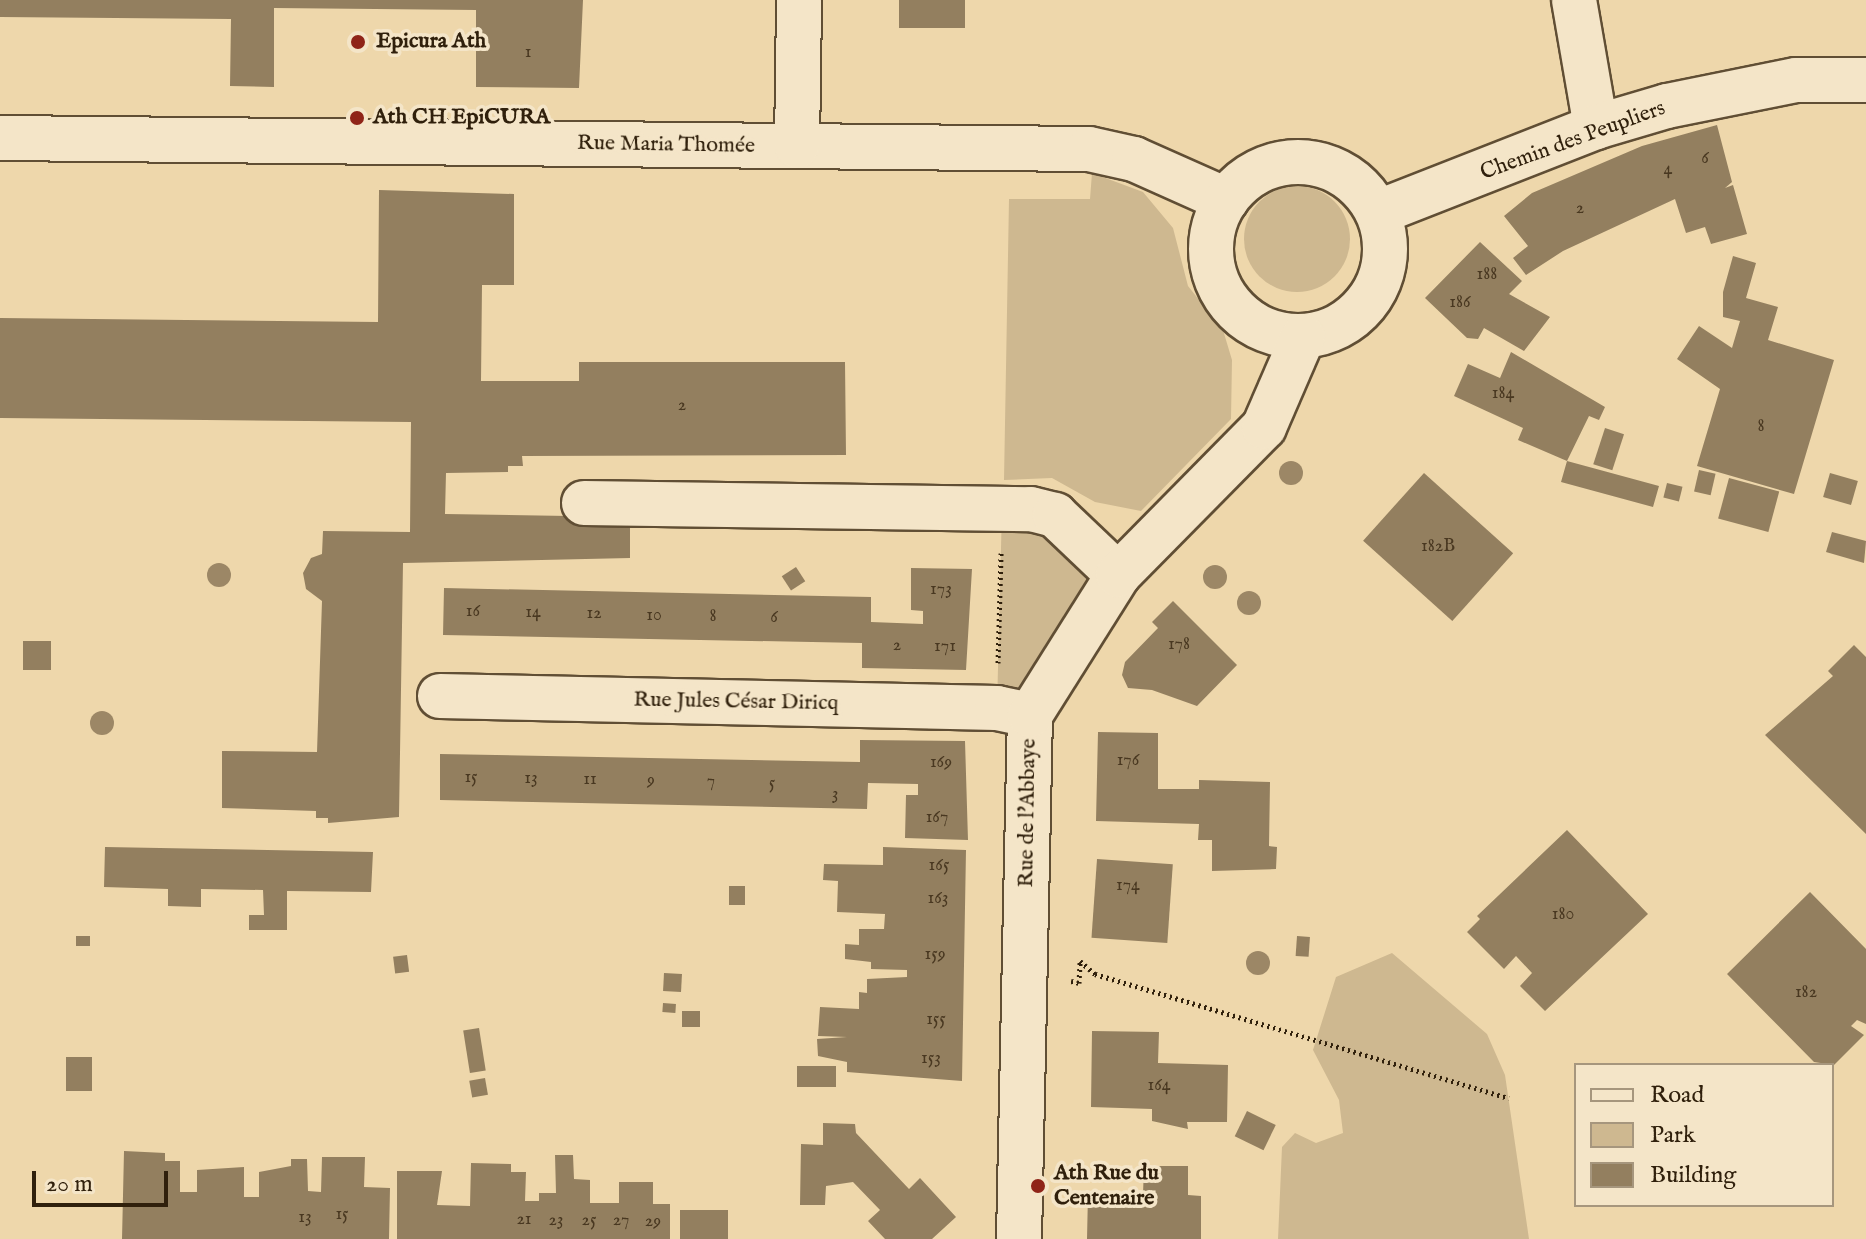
<!DOCTYPE html>
<html>
<head>
<meta charset="utf-8">
<style>
	body { margin:0 }
	#map { position:relative; width:1866px; height:1239px; overflow:hidden; background:#eed7ab; font-family:"IM FELL English",serif }
	div>[style] { position:absolute }
	.green>* { inset:0; background:#ceb890 }
	.round { border-radius:50% }
	.building>* { inset:0; background:#937f5f; transform-origin:0 0 }
	.path>* { height:5px; margin-top:-2.5px; transform-origin:0; background:repeating-linear-gradient(90deg,#30200c 0 2px,transparent 0 6px) }
	.roads { filter:drop-shadow(2px 0 #604e34) drop-shadow(-2px 0 #604e34) drop-shadow(0 2px #604e34) drop-shadow(0 -2px #604e34) }
	.minor>* { height:44px; margin:-22px; padding:0 22px; transform-origin:22px; border-radius:22px; background:#f4e5c8 }
	.minor>.ring { margin:-22px; padding:0; box-sizing:content-box; background:none; border:44px solid #f4e5c8; border-radius:50% }
	.trees>* { width:24px; height:24px; margin:-12px; border-radius:50%; background:#9c8766 }
	.dots>* { width:22px; height:22px; translate:-50% -50%; box-sizing:border-box; border:4px solid #f4e5c8; border-radius:50% }
	span { translate:-50% -50%; white-space:nowrap; text-align:center; line-height:1.15; -webkit-text-stroke:7px #f4e5c8; paint-order:stroke }
	.number-label { font-size:18px; color:#493821 }
	.number-label span { -webkit-text-stroke-width:0 }
	.poi-label { font-size:22px; color:#30200c; font-weight:700 }
	.left { translate:0 -50%; text-align:left }
	.street-label { font-size:22px; color:#30200c }
	.legend { position:absolute; left:1574px; top:1063px; width:260px; height:144px; box-sizing:border-box; background:#f4e5c8; border:2px solid #a6967d; margin:0; padding:10px 14px; list-style:none; font-size:24px; color:#30200c }
	.legend li { display:flex; align-items:center; gap:16px; height:40px }
	.legend b { width:40px; border:2px solid #a6967d }
	.scale { position:absolute; left:32px; top:1171px; width:136px; height:36px; box-sizing:border-box; border:4px solid #30200c; border-top:0; padding-left:10px; font-size:24px; line-height:28px; white-space:nowrap; color:#30200c; -webkit-text-stroke:6px #f4e5c8; paint-order:stroke }
</style>
</head>
<body>
<div id="map">
	<div class="green">
		<i style="clip-path:polygon(1092px 173px,1143px 192px,1173px 228px,1188px 286px,1223px 330px,1232px 360px,1231px 419px,1141px 511px,1095px 502px,1052px 478px,1004px 480px,1009px 199px,1090px 199px)"></i>
		<i class="round" style="left:1244px;top:186px;width:106px;height:106px"></i>
		<i style="clip-path:polygon(1002px 508px,1121px 571px,1030px 715px,997px 708px)"></i>
		<i style="clip-path:polygon(1392px 953px,1487px 1034px,1505px 1075px,1529px 1239px,1278px 1239px,1282px 1147px,1295px 1133px,1316px 1143px,1343px 1133px,1339px 1100px,1313px 1050px,1336px 977px)"></i>
	</div>
	<div class="building">
		<i style="clip-path:polygon(0 0,583px 0,579px 88px,476px 87px,476px 10px,274px 8px,274px 87px,230px 86px,231px 19px,0 17px)"></i>
		<i style="left:899px;top:0;width:66px;height:28px"></i>
		<i style="clip-path:polygon(1717px 125px,1732px 182px,1725px 188px,1733px 185px,1747px 234px,1711px 244px,1705px 227px,1686px 233px,1675px 199px,1563px 251px,1526px 275px,1513px 258px,1528px 246px,1504px 216px,1532px 193px,1642px 146px)"></i>
		<i style="clip-path:polygon(379px 190px,514px 194px,514px 285px,482px 285px,481px 381px,579px 381px,579px 362px,845px 362px,846px 455px,522px 456px,523px 466px,508px 466px,508px 472px,446px 473px,445px 514px,630px 517px,630px 558px,403px 563px,399px 817px,328px 823px,328px 818px,316px 818px,316px 811px,222px 808px,222px 751px,317px 752px,322px 601px,306px 589px,303px 573px,311px 558px,322px 554px,323px 531px,410px 532px,411px 422px,0 418px,0 318px,378px 322px)"></i>
		<i style="clip-path:polygon(1480px 242px,1522px 281px,1509px 294px,1550px 317px,1524px 351px,1484px 328px,1478px 339px,1467px 338px,1425px 298px)"></i>
		<i style="clip-path:polygon(1733px 256px,1756px 263px,1746px 298px,1778px 307px,1768px 340px,1834px 360px,1794px 494px,1697px 466px,1720px 389px,1677px 359px,1699px 326px,1732px 348px,1740px 321px,1723px 317px,1723px 292px)"></i>
		<i style="clip-path:polygon(1511px 352px,1605px 407px,1599px 420px,1589px 416px,1567px 461px,1659px 486px,1653px 507px,1561px 482px,1567px 461px,1518px 440px,1523px 428px,1454px 396px,1468px 364px,1500px 378px)"></i>
		<i style="left:1605px;top:428px;width:20px;height:38px;rotate:18deg"></i>
		<i style="left:1699px;top:470px;width:17px;height:22px;rotate:13deg"></i>
		<i style="left:1424px;top:473px;width:120px;height:91px;rotate:42deg"></i>
		<i style="left:1830px;top:473px;width:29px;height:25px;rotate:16deg"></i>
		<i style="left:1729px;top:478px;width:52px;height:42px;rotate:15deg"></i>
		<i style="left:1667px;top:483px;width:16px;height:15px;rotate:14deg"></i>
		<i style="clip-path:polygon(1832px 532px,1866px 541px,1864px 563px,1826px 552px)"></i>
		<i style="left:796px;top:567px;width:17px;height:17px;rotate:57deg"></i>
		<i style="clip-path:polygon(911px 568px,972px 569px,966px 670px,862px 668px,862px 643px,443px 635px,444px 588px,871px 597px,871px 622px,923px 624px,923px 611px,911px 610px)"></i>
		<i style="clip-path:polygon(1173px 601px,1237px 665px,1197px 706px,1152px 690px,1128px 688px,1122px 675px,1125px 662px,1158px 628px,1152px 622px)"></i>
		<i style="left:23px;top:641px;width:28px;height:29px"></i>
		<i style="clip-path:polygon(1854px 645px,1866px 657px,1866px 834px,1765px 735px,1833px 676px,1828px 671px)"></i>
		<i style="clip-path:polygon(1098px 732px,1158px 733px,1158px 789px,1199px 789px,1199px 780px,1270px 782px,1269px 846px,1277px 847px,1276px 869px,1212px 871px,1212px 840px,1198px 840px,1199px 824px,1096px 821px)"></i>
		<i style="clip-path:polygon(860px 740px,965px 741px,968px 840px,905px 838px,906px 795px,918px 795px,918px 784px,868px 783px,867px 809px,440px 800px,440px 754px,860px 762px)"></i>
		<i style="clip-path:polygon(1567px 830px,1648px 914px,1545px 1011px,1520px 986px,1532px 973px,1516px 956px,1504px 969px,1467px 932px,1480px 919px,1477px 916px)"></i>
		<i style="clip-path:polygon(105px 847px,373px 852px,371px 892px,287px 891px,287px 930px,249px 930px,249px 915px,264px 915px,263px 890px,201px 889px,201px 907px,168px 906px,168px 889px,104px 887px)"></i>
		<i style="clip-path:polygon(883px 847px,966px 850px,962px 1081px,847px 1072px,847px 1062px,818px 1056px,817px 1039px,847px 1037px,818px 1036px,820px 1007px,859px 1009px,859px 992px,867px 993px,867px 979px,907px 977px,907px 970px,871px 969px,871px 962px,845px 959px,845px 944px,859px 945px,859px 929px,884px 929px,885px 914px,837px 912px,838px 881px,823px 880px,824px 864px,883px 865px)"></i>
		<i style="left:1097px;top:859px;width:76px;height:79px;rotate:4deg"></i>
		<i style="left:729px;top:886px;width:16px;height:19px"></i>
		<i style="clip-path:polygon(1810px 892px,1866px 949px,1866px 1024px,1857px 1020px,1851px 1026px,1864px 1035px,1834px 1065px,1814px 1062px,1727px 974px)"></i>
		<i style="left:90px;top:936px;width:10px;height:14px;rotate:90deg"></i>
		<i style="left:1297px;top:936px;width:13px;height:20px;rotate:4deg"></i>
		<i style="left:407px;top:955px;width:17px;height:14px;rotate:83deg"></i>
		<i style="left:664px;top:973px;width:18px;height:18px;rotate:3deg"></i>
		<i style="left:663px;top:1003px;width:13px;height:9px;rotate:4deg"></i>
		<i style="left:682px;top:1011px;width:18px;height:16px"></i>
		<i style="left:479px;top:1028px;width:43px;height:16px;rotate:81deg"></i>
		<i style="clip-path:polygon(1092px 1031px,1159px 1032px,1158px 1063px,1228px 1065px,1227px 1122px,1187px 1122px,1188px 1129px,1152px 1121px,1152px 1109px,1091px 1107px)"></i>
		<i style="left:66px;top:1057px;width:26px;height:34px"></i>
		<i style="left:797px;top:1066px;width:39px;height:21px"></i>
		<i style="left:485px;top:1078px;width:17px;height:16px;rotate:80deg"></i>
		<i style="left:1247px;top:1111px;width:32px;height:28px;rotate:26deg"></i>
		<i style="clip-path:polygon(823px 1123px,855px 1124px,856px 1133px,909px 1189px,920px 1178px,956px 1217px,932px 1239px,885px 1239px,868px 1221px,880px 1210px,853px 1182px,826px 1186px,825px 1205px,800px 1205px,801px 1144px,823px 1145px)"></i>
		<i style="clip-path:polygon(124px 1151px,165px 1153px,165px 1161px,180px 1161px,180px 1192px,197px 1192px,197px 1170px,244px 1167px,244px 1197px,259px 1197px,259px 1172px,291px 1166px,291px 1159px,307px 1159px,308px 1191px,321px 1192px,322px 1157px,365px 1157px,364px 1187px,390px 1188px,389px 1239px,122px 1239px)"></i>
		<i style="clip-path:polygon(555px 1155px,573px 1155px,574px 1179px,590px 1180px,590px 1203px,619px 1203px,619px 1182px,653px 1182px,653px 1204px,670px 1204px,670px 1239px,397px 1239px,397px 1171px,442px 1171px,437px 1205px,470px 1206px,471px 1163px,511px 1164px,511px 1172px,526px 1172px,525px 1201px,539px 1201px,539px 1193px,556px 1193px)"></i>
		<i style="clip-path:polygon(1144px 1166px,1188px 1166px,1188px 1195px,1201px 1196px,1201px 1239px,1087px 1239px,1088px 1193px,1143px 1194px)"></i>
		<i style="left:680px;top:1210px;width:48px;height:29px"></i>
	</div>
	<div class="path">
		<i style="left:998px;top:663px;width:110px;rotate:-88.4deg"></i>
		<i style="left:1071px;top:981px;width:8px;rotate:14deg"></i>
		<i style="left:1079px;top:983px;width:22px;rotate:-87deg"></i>
		<i style="left:1080px;top:961px;width:20px;rotate:41deg"></i>
		<i style="left:1095px;top:974px;width:432px;rotate:16.7deg"></i>
	</div>
	<div class="roads">
		<div class="minor">
			<i style="left:1574px;top:0;width:129px;rotate:80.2deg"></i>
			<i style="left:0;top:138px;width:1089px;rotate:0.58deg"></i>
			<i style="left:1089px;top:149px;width:46px;rotate:12.5deg"></i>
			<i style="left:1134px;top:159px;width:101px;rotate:24deg"></i>
			<i style="left:797px;top:146px;width:146px;rotate:-89.2deg"></i>
			<i class="ring" style="left:1211px;top:162px;width:130px;height:130px"></i>
			<i style="left:1379px;top:212px;width:233px;rotate:-21.4deg"></i>
			<i style="left:1596px;top:127px;width:74px;rotate:-16.5deg"></i>
			<i style="left:1667px;top:106px;width:132px;rotate:-11.4deg"></i>
			<i style="left:1796px;top:80px;width:70px"></i>
			<i style="left:584px;top:503px;width:447px;rotate:0.8deg"></i>
			<i style="left:1031px;top:509px;width:25px;rotate:14deg"></i>
			<i style="left:1055px;top:515px;width:87px;rotate:43.6deg"></i>
			<i style="left:440px;top:696px;width:557px;rotate:1.23deg"></i>
			<i style="left:997px;top:708px;width:34px;rotate:12deg"></i>
			<i style="left:1019px;top:1239px;width:524px;rotate:-88.8deg"></i>
			<i style="left:1030px;top:715px;width:165px;rotate:-57.8deg"></i>
			<i style="left:1118px;top:575px;width:208px;rotate:-45.4deg"></i>
			<i style="left:1264px;top:427px;width:98px;rotate:-66.6deg"></i>
		</div>
	</div>
	<div class="trees">
		<i style="left:1291px;top:473px"></i>
		<i style="left:219px;top:575px"></i>
		<i style="left:1215px;top:577px"></i>
		<i style="left:1249px;top:603px"></i>
		<i style="left:102px;top:723px"></i>
		<i style="left:1258px;top:963px"></i>
	</div>
	<div class="dots">
		<i style="left:358px;top:42px;background:#8f2418"></i>
		<i style="left:357px;top:118px;background:#8f2418"></i>
		<i style="left:1038px;top:1186px;background:#8f2418"></i>
	</div>
	<div class="number-label">
		<span style="left:528px;top:53px">1</span>
		<span style="left:1705px;top:159px">6</span>
		<span style="left:1668px;top:170px">4</span>
		<span style="left:1580px;top:209px">2</span>
		<span style="left:1487px;top:275px">188</span>
		<span style="left:1460px;top:303px">186</span>
		<span style="left:1503px;top:394px">184</span>
		<span style="left:682px;top:406px">2</span>
		<span style="left:1761px;top:427px">8</span>
		<span style="left:1438px;top:547px">182B</span>
		<span style="left:941px;top:590px">173</span>
		<span style="left:473px;top:612px">16</span>
		<span style="left:533px;top:613px">14</span>
		<span style="left:594px;top:614px">12</span>
		<span style="left:654px;top:616px">10</span>
		<span style="left:713px;top:617px">8</span>
		<span style="left:774px;top:618px">6</span>
		<span style="left:1179px;top:645px">178</span>
		<span style="left:897px;top:646px">2</span>
		<span style="left:945px;top:647px">171</span>
		<span style="left:1128px;top:761px">176</span>
		<span style="left:941px;top:763px">169</span>
		<span style="left:471px;top:778px">15</span>
		<span style="left:531px;top:779px">13</span>
		<span style="left:590px;top:780px">11</span>
		<span style="left:651px;top:781px">9</span>
		<span style="left:711px;top:782px">7</span>
		<span style="left:772px;top:784px">5</span>
		<span style="left:835px;top:795px">3</span>
		<span style="left:937px;top:818px">167</span>
		<span style="left:939px;top:866px">165</span>
		<span style="left:1128px;top:886px">174</span>
		<span style="left:938px;top:899px">163</span>
		<span style="left:1563px;top:915px">180</span>
		<span style="left:935px;top:955px">159</span>
		<span style="left:1806px;top:993px">182</span>
		<span style="left:936px;top:1020px">155</span>
		<span style="left:931px;top:1059px">153</span>
		<span style="left:1159px;top:1086px">164</span>
		<span style="left:342px;top:1215px">15</span>
		<span style="left:305px;top:1218px">13</span>
		<span style="left:524px;top:1220px">21</span>
		<span style="left:556px;top:1221px">23</span>
		<span style="left:589px;top:1221px">25</span>
		<span style="left:621px;top:1221px">27</span>
		<span style="left:653px;top:1222px">29</span>
	</div>
	<div class="poi-label">
		<span class="left" style="left:376px;top:42px">Epicura Ath</span>
		<span class="left" style="left:373px;top:118px">Ath CH EpiCURA</span>
		<span class="left" style="left:1054px;top:1186px">Ath Rue du<br>Centenaire</span>
	</div>
	<div class="street-label">
		<span style="left:1573px;top:141px;rotate:-20deg">Chemin des Peupliers</span>
		<span style="left:666px;top:145px;rotate:1deg">Rue Maria Thomée</span>
		<span style="left:736px;top:702px;rotate:1deg">Rue Jules César Diricq</span>
		<span style="left:1028px;top:813px;rotate:-89deg">Rue de l'Abbaye</span>
	</div>
	<ul class="legend">
	<li><b style="height:10px;background:#f4e5c8"></b>Road</li>
	<li><b style="height:22px;background:#ceb890"></b>Park</li>
	<li><b style="height:22px;background:#937f5f"></b>Building</li>
	</ul>
	<div class="scale">20 m</div>
</div>
</body>
</html>
